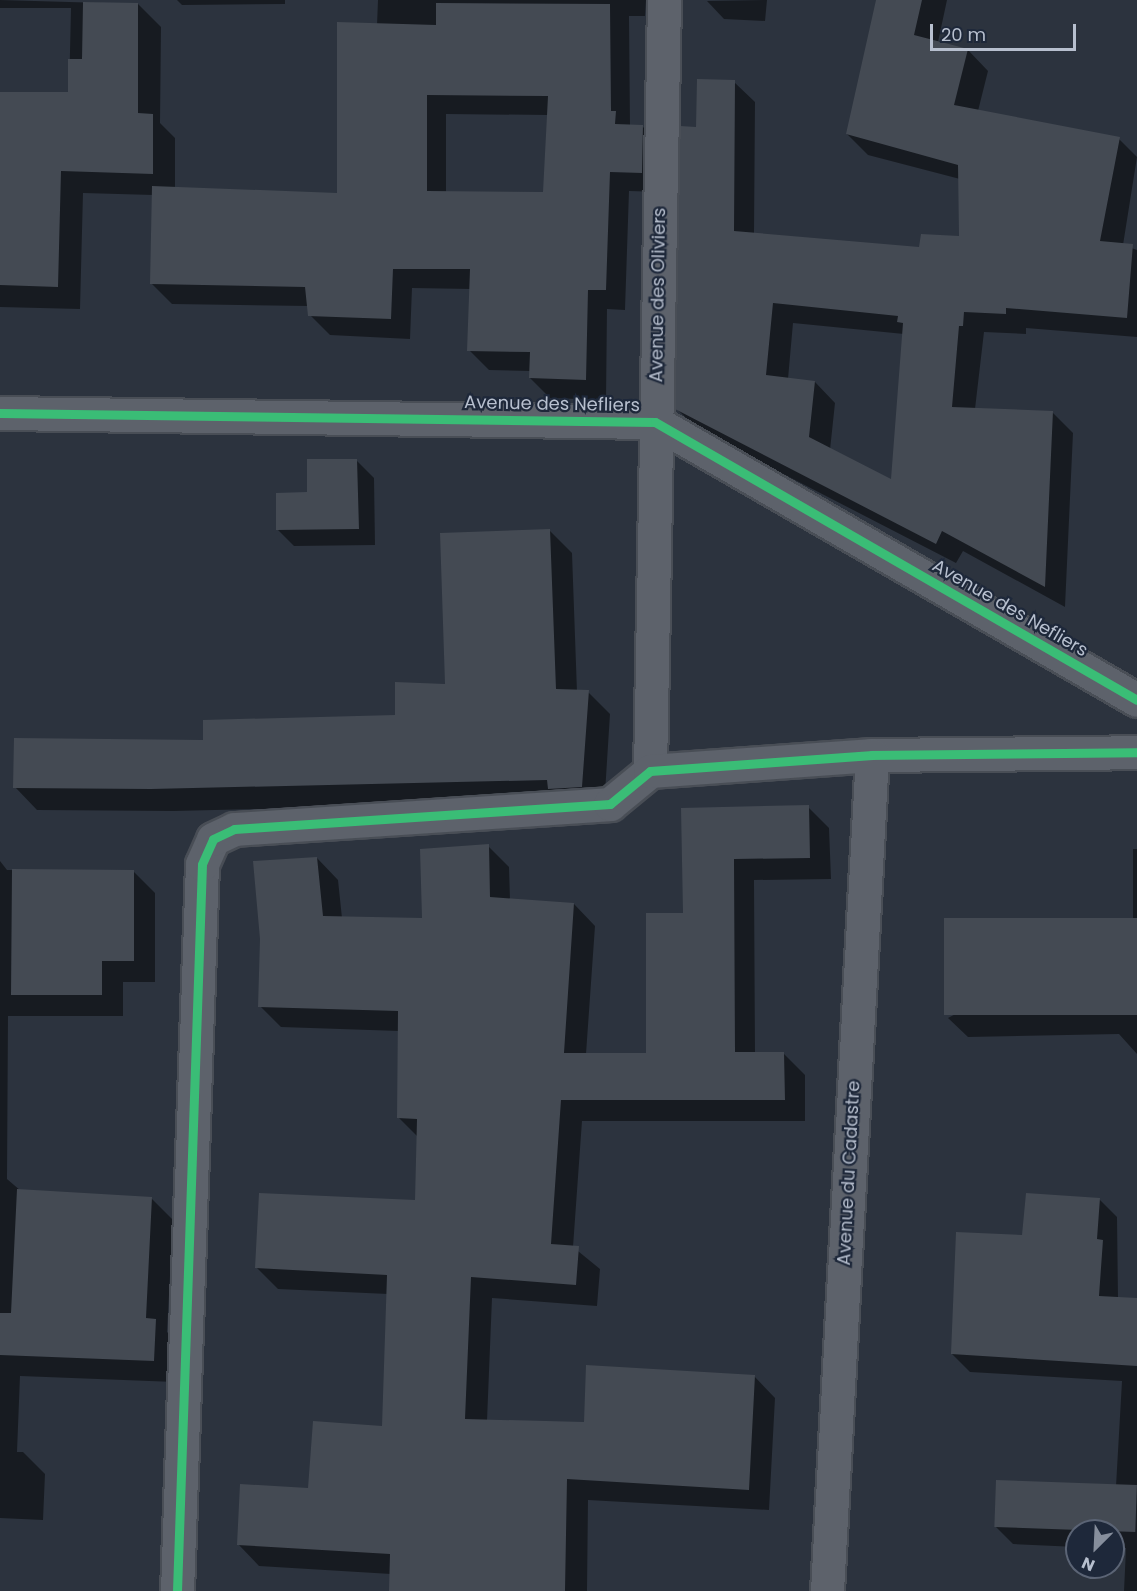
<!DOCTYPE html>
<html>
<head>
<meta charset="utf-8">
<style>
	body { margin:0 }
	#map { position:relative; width:1137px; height:1591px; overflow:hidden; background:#2c333e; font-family:Poppins,sans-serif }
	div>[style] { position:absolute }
	.shadow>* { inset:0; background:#0007 }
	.building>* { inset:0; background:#444a53; transform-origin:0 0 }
	.roads { filter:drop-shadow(2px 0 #494e56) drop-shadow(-2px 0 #494e56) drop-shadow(0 2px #494e56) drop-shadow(0 -2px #494e56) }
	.street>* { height:33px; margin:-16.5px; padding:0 16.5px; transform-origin:16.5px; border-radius:16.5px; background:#5d626b }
	.cycleway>* { height:9px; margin:-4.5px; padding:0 4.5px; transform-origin:4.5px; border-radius:4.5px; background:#3abd76 }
	span { translate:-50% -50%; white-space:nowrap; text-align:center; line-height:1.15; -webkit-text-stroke:4.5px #1e283a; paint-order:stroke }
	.street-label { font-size:18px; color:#b7bfce }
	.north { position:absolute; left:1065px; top:1519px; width:60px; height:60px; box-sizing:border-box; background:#1e283a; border:2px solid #5b6475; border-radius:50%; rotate:204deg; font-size:16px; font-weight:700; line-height:24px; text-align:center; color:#b7bfce }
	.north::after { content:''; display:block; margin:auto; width:21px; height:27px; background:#868e9c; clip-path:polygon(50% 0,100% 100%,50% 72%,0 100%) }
	.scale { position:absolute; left:930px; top:24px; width:146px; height:27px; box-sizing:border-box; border:3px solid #b7bfce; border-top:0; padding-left:8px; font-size:18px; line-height:21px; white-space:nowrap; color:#b7bfce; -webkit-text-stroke:4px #1e283a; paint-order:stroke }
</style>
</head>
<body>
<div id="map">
	<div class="shadow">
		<i style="clip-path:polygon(evenodd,0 0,138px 4px,161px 27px,160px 123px,175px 138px,175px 188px,338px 195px,377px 25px,378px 0,646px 0,645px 16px,629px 16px,630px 126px,642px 126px,662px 146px,661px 192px,629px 191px,625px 310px,607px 309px,606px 400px,550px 398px,530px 378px,530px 371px,489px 370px,469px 350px,471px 289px,412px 288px,410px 339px,330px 335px,310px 315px,309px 306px,172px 304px,152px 284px,153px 195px,83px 193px,80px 309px,0 307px,0 94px,69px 94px,71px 8px,0 8px,0 0,446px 114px,548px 115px,544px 194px,446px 193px,446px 114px)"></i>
		<i style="clip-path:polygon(177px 0,285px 0,285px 4px,182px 5px)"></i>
		<i style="clip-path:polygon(767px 0,765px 21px,724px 19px,707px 1px)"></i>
		<i style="clip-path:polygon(evenodd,878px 0,947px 0,938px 42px,968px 50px,988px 71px,978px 111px,1119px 139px,1137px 157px,1123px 245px,1137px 250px,1137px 337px,1026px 328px,1026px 334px,984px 332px,975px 409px,1053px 413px,1073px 433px,1065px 607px,963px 551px,956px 563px,698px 430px,677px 409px,697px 129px,734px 82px,755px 102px,754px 234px,921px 249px,960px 237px,960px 179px,868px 155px,847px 134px,878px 0,793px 323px,904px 334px,892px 482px,830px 450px,835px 403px,815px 382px,788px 379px,793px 323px)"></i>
		<i style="clip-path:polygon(356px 460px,374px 478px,375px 545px,294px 546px,277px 529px,309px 493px)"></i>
		<i style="clip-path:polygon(550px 531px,572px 553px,577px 692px,588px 692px,610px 714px,604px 809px,562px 802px,174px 811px,37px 810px,15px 787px,205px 742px,396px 717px,447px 685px)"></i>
		<i style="clip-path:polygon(808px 807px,829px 828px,831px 879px,754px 880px,755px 1054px,784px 1054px,805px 1075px,805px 1121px,582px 1121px,573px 1247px,600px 1269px,597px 1306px,492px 1298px,487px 1421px,585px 1423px,754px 1376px,775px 1398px,769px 1510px,588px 1500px,587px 1591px,391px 1591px,391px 1574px,259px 1566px,238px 1544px,383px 1428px,388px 1294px,278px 1289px,257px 1268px,417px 1202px,418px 1137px,399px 1118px,399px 1031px,281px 1027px,260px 1006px,317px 858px,338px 880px,342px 918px,423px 920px,488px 846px,509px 867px,510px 900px,574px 904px,595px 926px,586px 1054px,648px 1054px,685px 914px,683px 809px)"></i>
		<i style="clip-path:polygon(1133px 849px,1137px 849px,1137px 1054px,1119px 1034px,968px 1037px,948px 1018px,1133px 919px)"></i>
		<i style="clip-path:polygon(0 861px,7px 870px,133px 871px,155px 893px,155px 982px,123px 982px,123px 1016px,8px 1016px,7px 1179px,21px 1191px,151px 1198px,173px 1220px,167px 1332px,177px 1342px,175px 1382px,20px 1376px,17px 1452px,23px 1452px,45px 1474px,43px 1520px,0 1518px)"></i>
		<i style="clip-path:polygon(1099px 1199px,1117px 1217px,1118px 1298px,1137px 1299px,1137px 1591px,1124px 1591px,1126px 1548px,1113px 1548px,1113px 1531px,1077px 1531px,1077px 1547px,1013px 1544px,995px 1526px,1116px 1486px,1122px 1381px,970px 1372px,952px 1354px,1024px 1237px)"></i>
	</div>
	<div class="building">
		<i style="clip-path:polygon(evenodd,876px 0,922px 0,914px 35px,968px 49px,954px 105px,1120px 137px,1100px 241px,1133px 244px,1127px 318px,1006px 308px,1006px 314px,964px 312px,963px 326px,959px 326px,952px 407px,1053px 411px,1045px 587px,942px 531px,936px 544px,675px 409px,680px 126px,696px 127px,697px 79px,735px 80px,734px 231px,919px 247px,921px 234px,959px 236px,958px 165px,846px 134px,876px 0,773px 303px,898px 316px,897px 322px,903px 323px,891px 479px,809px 437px,815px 381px,766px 375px,773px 303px)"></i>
		<i style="clip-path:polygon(83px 2px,138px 3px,138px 113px,153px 114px,153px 174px,61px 171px,58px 287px,0 285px,0 92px,68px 92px,68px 59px,82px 59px)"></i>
		<i style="clip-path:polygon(evenodd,436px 3px,610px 4px,611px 111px,616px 111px,615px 124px,643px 125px,642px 173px,610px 172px,606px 290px,588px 290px,586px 380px,529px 378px,530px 352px,467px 351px,470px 269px,393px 269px,391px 319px,308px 316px,305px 287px,150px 284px,152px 186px,337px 193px,337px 22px,436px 25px,436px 3px,427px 95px,548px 96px,543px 192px,427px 191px,427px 95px)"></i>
		<i style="clip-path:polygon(307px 459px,357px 459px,359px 529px,276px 530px,276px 493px,307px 492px)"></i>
		<i style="clip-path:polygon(550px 529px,556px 689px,589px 690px,582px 787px,548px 789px,547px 780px,151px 789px,13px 788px,14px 738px,203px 740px,203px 720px,395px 715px,395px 682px,445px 684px,440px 533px)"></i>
		<i style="clip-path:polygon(809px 805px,810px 858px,734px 859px,735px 1052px,784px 1052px,785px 1100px,561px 1100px,551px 1244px,579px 1246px,576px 1285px,471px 1277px,465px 1419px,584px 1422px,586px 1365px,755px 1375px,749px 1490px,567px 1479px,565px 1591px,389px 1591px,390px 1554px,237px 1545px,240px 1484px,308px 1488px,313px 1421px,382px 1426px,387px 1275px,255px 1268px,259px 1193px,415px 1200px,417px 1119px,397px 1118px,398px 1011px,258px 1007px,260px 939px,253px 861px,317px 857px,323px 916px,422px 918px,420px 849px,489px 844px,490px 897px,574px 903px,564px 1053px,646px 1053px,646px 913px,683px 913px,681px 808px)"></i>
		<i style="clip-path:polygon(12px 869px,134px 870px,134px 961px,102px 961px,102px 995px,11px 995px)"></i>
		<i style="left:1137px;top:918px;width:97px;height:193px;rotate:90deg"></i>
		<i style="clip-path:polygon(17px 1189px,152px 1197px,146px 1318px,156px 1319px,154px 1361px,0 1355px,0 1313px,11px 1313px)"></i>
		<i style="clip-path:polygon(1026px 1193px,1100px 1198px,1097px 1239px,1103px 1240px,1099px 1296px,1137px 1298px,1137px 1366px,951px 1354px,956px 1232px,1022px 1235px)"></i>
		<i style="left:996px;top:1480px;width:141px;height:47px;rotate:2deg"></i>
	</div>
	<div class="roads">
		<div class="street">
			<i style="left:0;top:413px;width:655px;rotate:0.79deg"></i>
			<i style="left:655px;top:422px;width:556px;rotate:29.97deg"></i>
			<i style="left:650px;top:771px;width:771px;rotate:-88.96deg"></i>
			<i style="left:177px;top:1591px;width:727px;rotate:-88.03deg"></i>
			<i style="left:202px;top:864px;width:27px;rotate:-66deg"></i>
			<i style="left:213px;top:839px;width:23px;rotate:-25deg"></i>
			<i style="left:234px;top:829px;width:377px;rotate:-3.8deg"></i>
			<i style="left:610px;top:804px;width:52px;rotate:-39.5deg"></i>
			<i style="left:650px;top:771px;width:223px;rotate:-4.1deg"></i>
			<i style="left:872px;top:755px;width:265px;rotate:-0.6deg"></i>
			<i style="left:827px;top:1591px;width:837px;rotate:-86.92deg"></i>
		</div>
	</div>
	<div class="cycleway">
		<i style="left:0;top:413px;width:655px;rotate:0.79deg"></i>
		<i style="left:655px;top:422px;width:556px;rotate:29.97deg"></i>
		<i style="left:177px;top:1591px;width:727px;rotate:-88.03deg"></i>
		<i style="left:202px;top:864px;width:27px;rotate:-66deg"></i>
		<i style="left:213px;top:839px;width:23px;rotate:-25deg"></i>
		<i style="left:234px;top:829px;width:377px;rotate:-3.8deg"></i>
		<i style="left:610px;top:804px;width:52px;rotate:-39.5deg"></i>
		<i style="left:650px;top:771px;width:223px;rotate:-4.1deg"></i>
		<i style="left:872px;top:755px;width:265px;rotate:-0.6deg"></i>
	</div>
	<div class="street-label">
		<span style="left:658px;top:295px;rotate:-89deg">Avenue des Oliviers</span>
		<span style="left:552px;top:404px;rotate:1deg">Avenue des Nefliers</span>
		<span style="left:1010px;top:608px;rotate:30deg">Avenue des Nefliers</span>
		<span style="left:849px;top:1173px;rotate:-87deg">Avenue du Cadastre</span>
	</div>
	<div class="north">N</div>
	<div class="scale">20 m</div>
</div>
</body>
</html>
